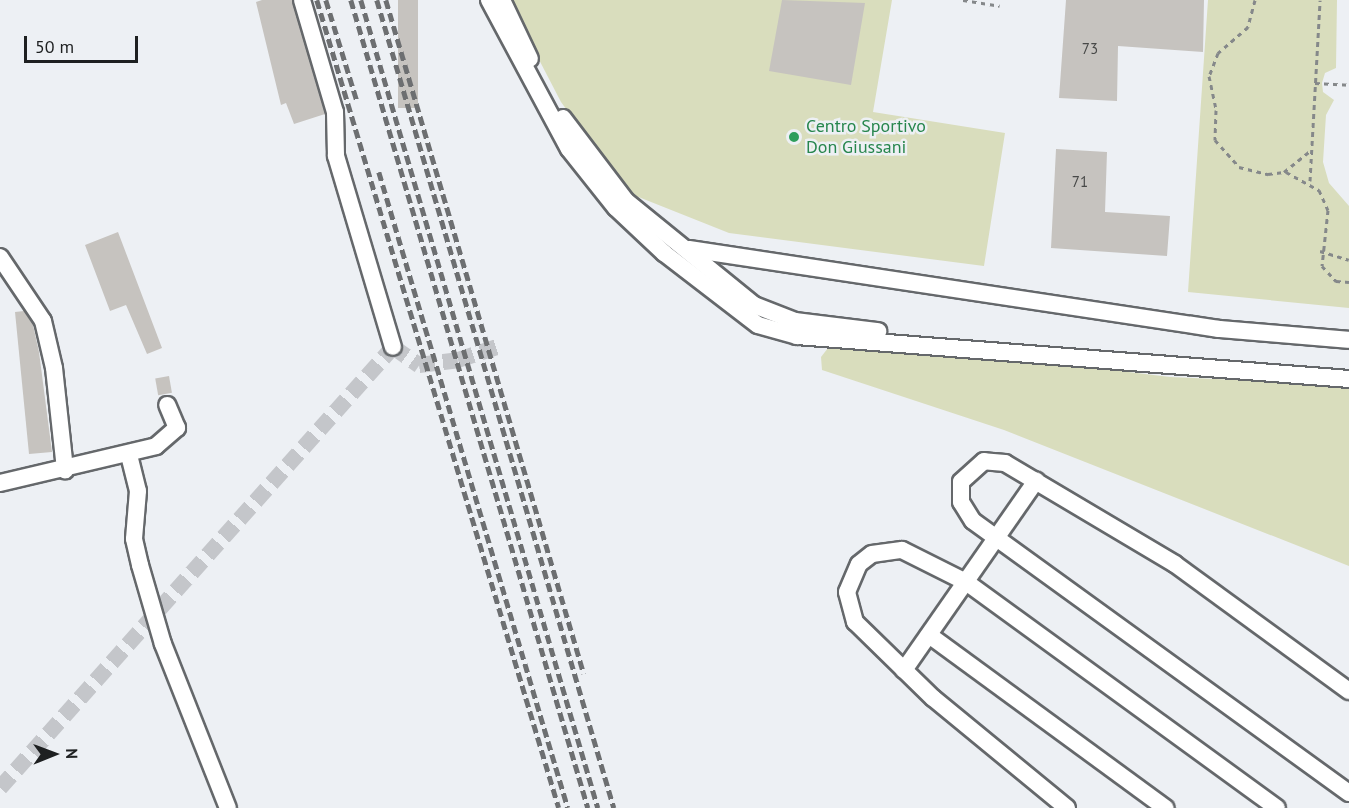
<!DOCTYPE html>
<html>
<head>
<meta charset="utf-8">
<style>
	body { margin:0 }
	#map { position:relative; width:1349px; height:808px; overflow:hidden; background:#edf0f4; font-family:"PT Sans",sans-serif }
	div>[style] { position:absolute }
	.green>* { inset:0; background:#d9ddbd }
	.building>* { inset:0; background:#c6c3bf; transform-origin:0 0 }
	.minor-tunnel>* { height:16px; margin-top:-8px; transform-origin:0; background:repeating-linear-gradient(90deg,#c4c6ca 0 16px,transparent 0 24px) }
	.path>* { height:3px; margin-top:-1.5px; transform-origin:0; background:repeating-linear-gradient(90deg,#85888a 0 4.5px,transparent 0 9px) }
	.roads { filter:drop-shadow(2px 0 #65686b) drop-shadow(-2px 0 #65686b) drop-shadow(0 2px #65686b) drop-shadow(0 -2px #65686b) }
	.minor>* { height:16px; margin:-8px; padding:0 8px; transform-origin:8px; border-radius:8px; background:#fff }
	.rail>* { height:4.5px; margin-top:-2.25px; transform-origin:0; background:repeating-linear-gradient(90deg,#6d6f71 0 9px,transparent 0 13.5px) }
	.dots>* { width:16px; height:16px; translate:-50% -50%; box-sizing:border-box; border:3px solid #edf0f4; border-radius:50% }
	span { translate:-50% -50%; white-space:nowrap; text-align:center; line-height:1.15; -webkit-text-stroke:5px #edf0f4; paint-order:stroke }
	.number-label { font-size:15px; color:#484948 }
	.number-label span { -webkit-text-stroke-width:0 }
	.leisure-label { font-size:18px; color:#27864d }
	.left { translate:0 -50%; text-align:left }
	.north { position:absolute; left:24px; top:724px; width:60px; height:60px; -webkit-text-stroke:4px #edf0f4; paint-order:stroke; rotate:89deg; font-size:16px; font-weight:700; line-height:24px; text-align:center; color:#1e2021 }
	.north::after { content:''; display:block; margin:auto; width:21px; height:27px; background:#1e2021; clip-path:polygon(50% 0,100% 100%,50% 72%,0 100%) }
	.scale { position:absolute; left:24px; top:36px; width:114px; height:27px; box-sizing:border-box; border:3px solid #1e2021; border-top:0; padding-left:8px; font-size:18px; line-height:21px; white-space:nowrap; color:#1e2021; -webkit-text-stroke:4px #edf0f4; paint-order:stroke }
</style>
</head>
<body>
<div id="map">
	<div class="green">
		<i style="clip-path:polygon(508px 0,892px 0,873px 112px,1005px 133px,984px 266px,729px 233px,636px 196px,610px 170px,561px 102px)"></i>
		<i style="clip-path:polygon(1208px 0,1337px 0,1336px 68px,1325px 73px,1322px 83px,1323px 92px,1334px 100px,1326px 115px,1323px 162px,1329px 183px,1349px 206px,1349px 308px,1188px 292px)"></i>
		<i style="clip-path:polygon(828px 348px,1054px 363px,1170px 377px,1349px 385px,1349px 566px,1004px 430px,822px 370px,821px 357px)"></i>
	</div>
	<div class="building">
		<i style="clip-path:polygon(262px 0,292px 0,325px 114px,294px 124px,286px 103px,281px 105px,256px 2px)"></i>
		<i style="left:398px;top:0;width:20px;height:108px"></i>
		<i style="clip-path:polygon(782px 0,865px 3px,851px 85px,769px 71px)"></i>
		<i style="clip-path:polygon(1066px 0,1204px 0,1203px 52px,1118px 46px,1117px 101px,1059px 98px)"></i>
		<i style="clip-path:polygon(1056px 149px,1107px 152px,1105px 212px,1170px 216px,1167px 256px,1051px 248px)"></i>
		<i style="clip-path:polygon(118px 232px,162px 348px,147px 354px,126px 305px,110px 311px,85px 245px)"></i>
		<i style="clip-path:polygon(24px 311px,33px 325px,39px 352px,52px 452px,29px 454px,15px 312px)"></i>
		<i style="left:169px;top:376px;width:17px;height:14px;rotate:80deg"></i>
	</div>
	<div class="minor-tunnel">
		<i style="left:0;top:788px;width:591px;rotate:-48.29deg"></i>
		<i style="left:393px;top:347px;width:32px;rotate:35deg"></i>
		<i style="left:419px;top:365px;width:39px;rotate:-7deg"></i>
		<i style="left:458px;top:360px;width:47px;rotate:-18.4deg"></i>
	</div>
	<div class="path">
		<i style="left:963px;top:0;width:37px;rotate:9deg"></i>
		<i style="left:1255px;top:0;width:28px;rotate:105deg"></i>
		<i style="left:1248px;top:27px;width:40px;rotate:139deg"></i>
		<i style="left:1218px;top:53px;width:25px;rotate:111deg"></i>
		<i style="left:1209px;top:76px;width:35px;rotate:78deg"></i>
		<i style="left:1216px;top:110px;width:30px;rotate:92deg"></i>
		<i style="left:1215px;top:140px;width:36px;rotate:48deg"></i>
		<i style="left:1239px;top:167px;width:30px;rotate:14deg"></i>
		<i style="left:1268px;top:174px;width:16px;rotate:-7deg"></i>
		<i style="left:1284px;top:172px;width:33px;rotate:-39deg"></i>
		<i style="left:1315px;top:83px;width:34px;rotate:3deg"></i>
		<i style="left:1286px;top:172px;width:38px;rotate:29deg"></i>
		<i style="left:1319px;top:190px;width:22px;rotate:66deg"></i>
		<i style="left:1328px;top:210px;width:56px;rotate:96.1deg"></i>
		<i style="left:1322px;top:266px;width:21px;rotate:47deg"></i>
		<i style="left:1336px;top:281px;width:13px;rotate:4deg"></i>
		<i style="left:1310px;top:181px;width:181px;rotate:-86.8deg"></i>
		<i style="left:1320px;top:251px;width:30px;rotate:17deg"></i>
	</div>
	<div class="roads">
		<div class="minor">
			<i style="left:302px;top:0;width:117px;rotate:73.6deg"></i>
			<i style="left:335px;top:112px;width:44px;rotate:88.7deg"></i>
			<i style="left:336px;top:156px;width:199px;rotate:73.4deg"></i>
			<i style="left:489px;top:0;width:169px;rotate:61.8deg"></i>
			<i style="left:569px;top:149px;width:75px;rotate:51.5deg"></i>
			<i style="left:616px;top:208px;width:66px;rotate:43.2deg"></i>
			<i style="left:664px;top:253px;width:118px;rotate:37.5deg"></i>
			<i style="left:758px;top:325px;width:41px;rotate:15.8deg"></i>
			<i style="left:797px;top:336px;width:554px;rotate:4.45deg"></i>
			<i style="left:502px;top:0;width:65px;rotate:64.6deg"></i>
			<i style="left:563px;top:118px;width:104px;rotate:52.8deg"></i>
			<i style="left:626px;top:201px;width:165px;rotate:39.1deg"></i>
			<i style="left:754px;top:305px;width:44px;rotate:21.3deg"></i>
			<i style="left:795px;top:321px;width:84px;rotate:6.9deg"></i>
			<i style="left:689px;top:249px;width:536px;rotate:8.58deg"></i>
			<i style="left:1219px;top:329px;width:130px;rotate:4.8deg"></i>
			<i style="left:0;top:257px;width:77px;rotate:56.1deg"></i>
			<i style="left:43px;top:321px;width:48px;rotate:76.8deg"></i>
			<i style="left:54px;top:368px;width:103px;rotate:83.8deg"></i>
			<i style="left:129px;top:455px;width:37px;rotate:76deg"></i>
			<i style="left:138px;top:491px;width:48px;rotate:94.8deg"></i>
			<i style="left:134px;top:539px;width:27px;rotate:77deg"></i>
			<i style="left:140px;top:565px;width:82px;rotate:73.8deg"></i>
			<i style="left:163px;top:644px;width:176px;rotate:68.4deg"></i>
			<i style="left:0;top:483px;width:160px;rotate:-13.3deg"></i>
			<i style="left:156px;top:446px;width:28px;rotate:-41deg"></i>
			<i style="left:177px;top:428px;width:25px;rotate:-113deg"></i>
			<i style="left:929px;top:635px;width:293px;rotate:36.2deg"></i>
			<i style="left:904px;top:670px;width:231px;rotate:-55.1deg"></i>
			<i style="left:1349px;top:691px;width:215px;rotate:-143.9deg"></i>
			<i style="left:1175px;top:564px;width:198px;rotate:-149.3deg"></i>
			<i style="left:1005px;top:463px;width:21px;rotate:-175deg"></i>
			<i style="left:984px;top:461px;width:31px;rotate:138deg"></i>
			<i style="left:961px;top:482px;width:20px;rotate:90deg"></i>
			<i style="left:961px;top:502px;width:22px;rotate:58deg"></i>
			<i style="left:973px;top:521px;width:464px;rotate:35.9deg"></i>
			<i style="left:1067px;top:808px;width:173px;rotate:-140.6deg"></i>
			<i style="left:933px;top:698px;width:109px;rotate:-135.7deg"></i>
			<i style="left:855px;top:622px;width:31px;rotate:-105deg"></i>
			<i style="left:847px;top:592px;width:30px;rotate:-67deg"></i>
			<i style="left:859px;top:564px;width:16px;rotate:-38deg"></i>
			<i style="left:872px;top:554px;width:30px;rotate:-8deg"></i>
			<i style="left:902px;top:550px;width:72px;rotate:26.6deg"></i>
			<i style="left:966px;top:582px;width:384px;rotate:36deg"></i>
		</div>
	</div>
	<div class="rail">
		<i style="left:317px;top:0;width:843px;rotate:73.33deg"></i>
		<i style="left:326px;top:0;width:106px;rotate:72.9deg"></i>
		<i style="left:351px;top:0;width:842px;rotate:73.65deg"></i>
		<i style="left:361px;top:0;width:842px;rotate:73.65deg"></i>
		<i style="left:377px;top:0;width:842px;rotate:73.65deg"></i>
		<i style="left:386px;top:0;width:702px;rotate:73.63deg"></i>
		<i style="left:379px;top:172px;width:663px;rotate:73.45deg"></i>
	</div>
	<div class="dots">
		<i style="left:794px;top:137px;background:#2e9e5b"></i>
	</div>
	<div class="number-label">
		<span style="left:1090px;top:49px">73</span>
		<span style="left:1080px;top:182px">71</span>
	</div>
	<div class="leisure-label">
		<span class="left" style="left:806px;top:137px">Centro Sportivo<br>Don Giussani</span>
	</div>
	<div class="north">N</div>
	<div class="scale">50 m</div>
</div>
</body>
</html>
